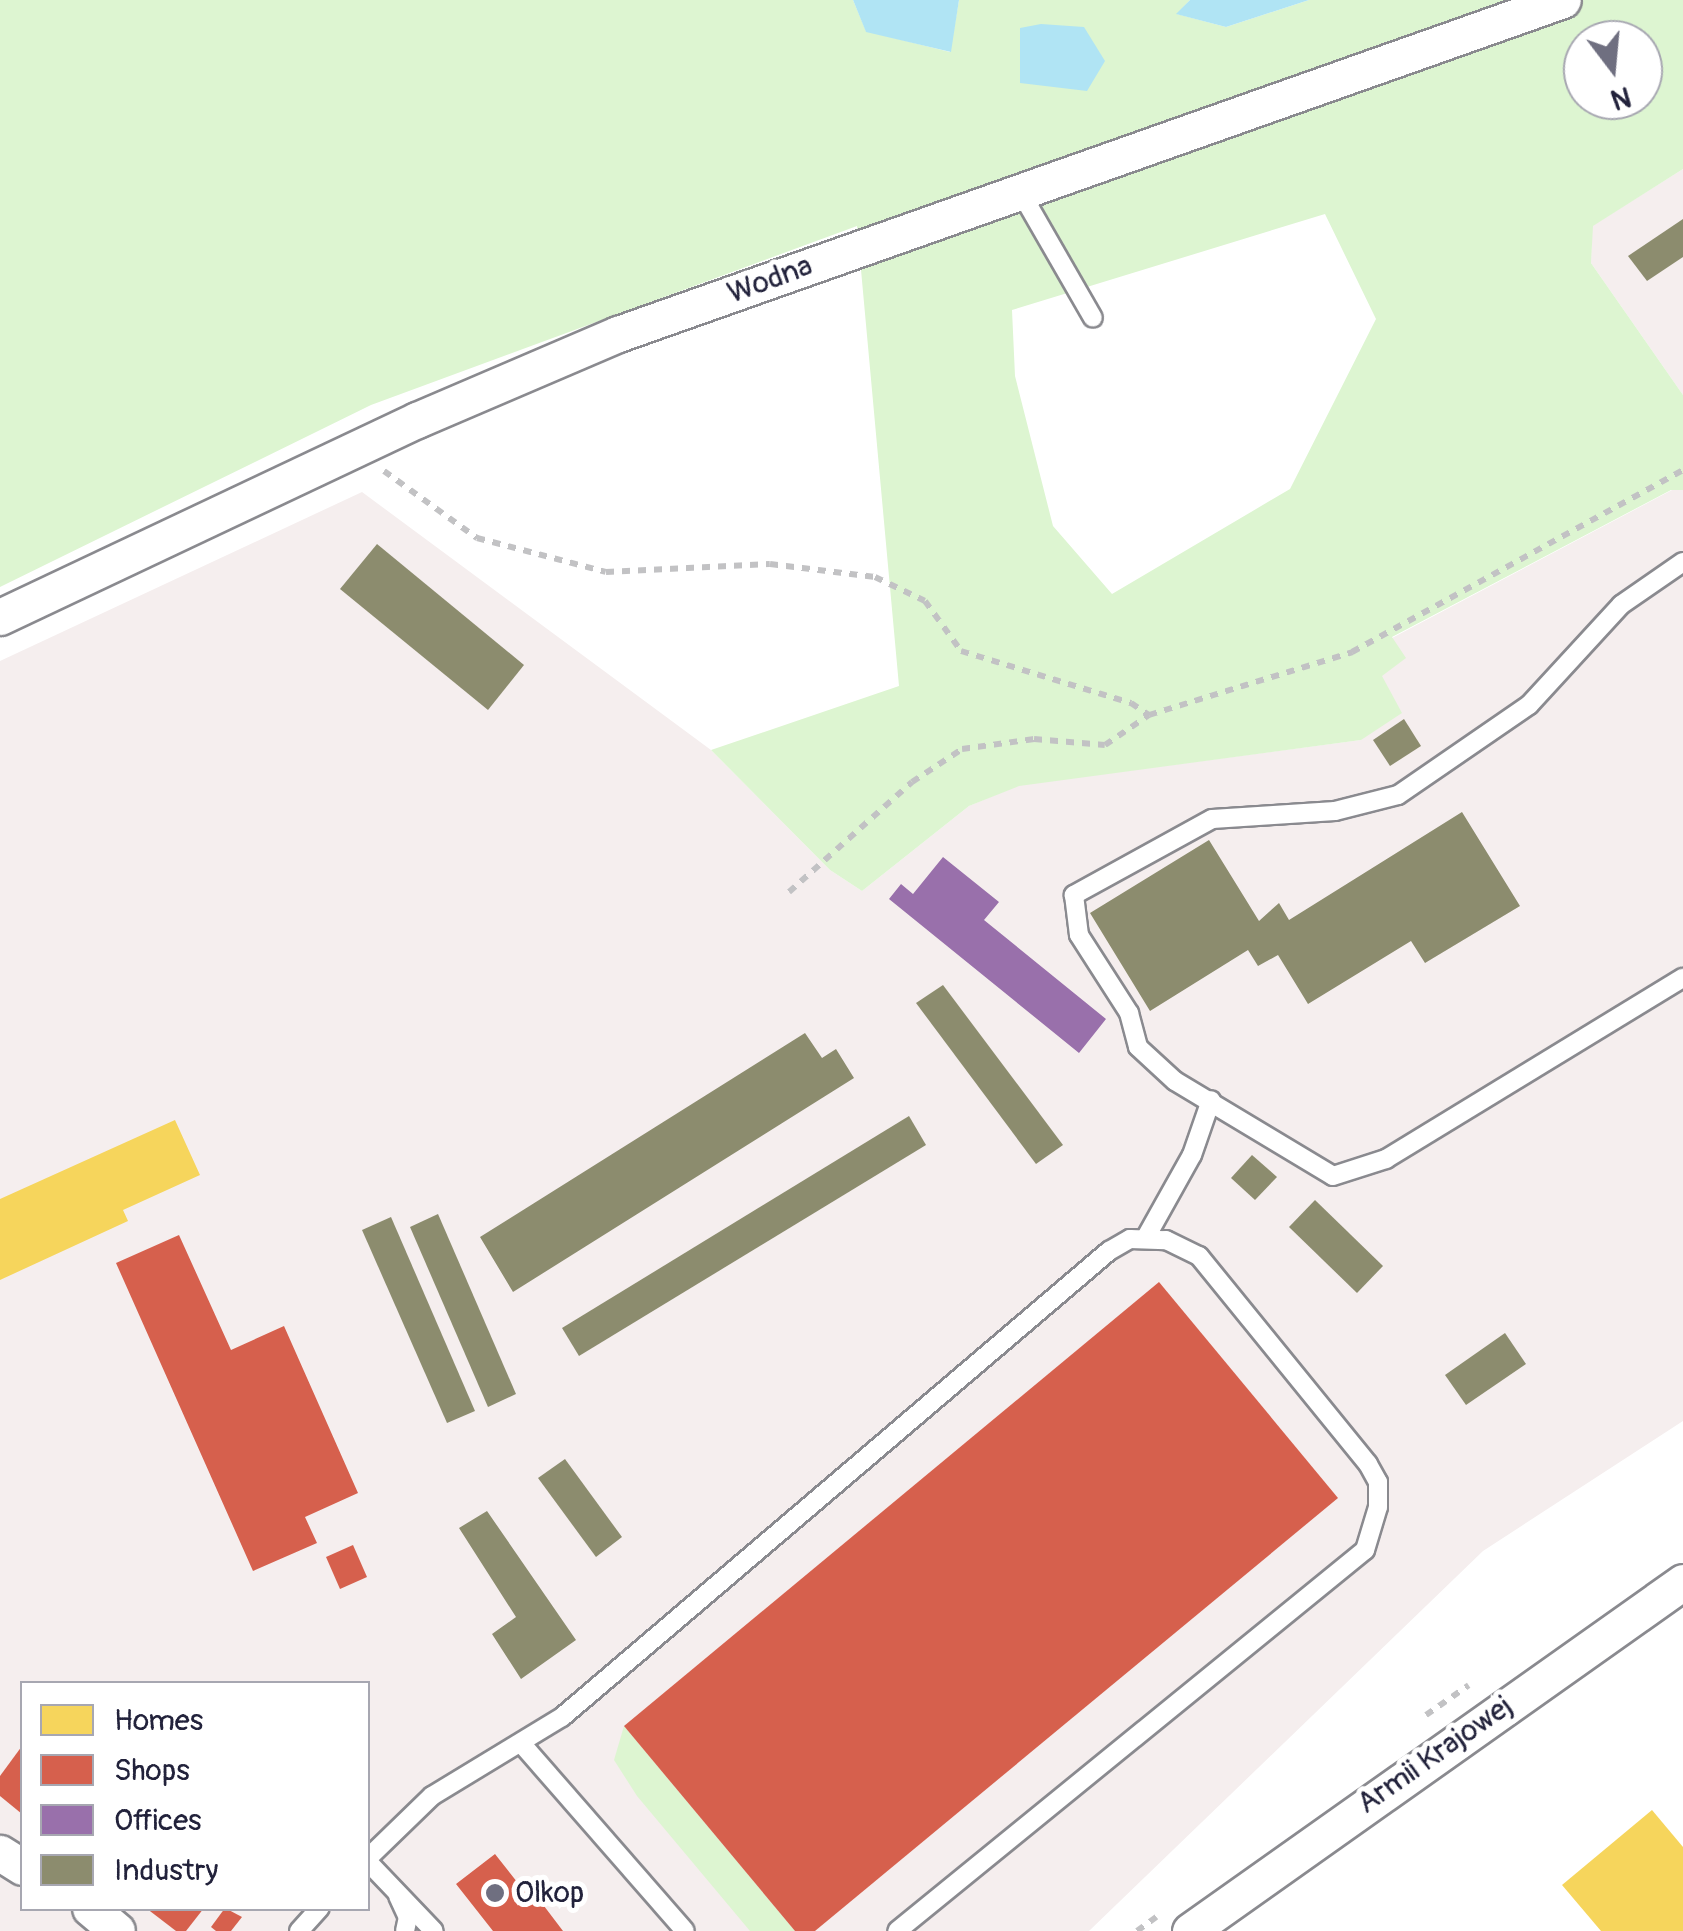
<!DOCTYPE html>
<style>
body{margin:0}
#map{position:relative;width:1683px;height:1931px;overflow:hidden;background:#fff;font-family:Pangolin,sans-serif}
div>[style]{position:absolute}
.built>*{inset:0;background:#f5eeee}
.green>*{inset:0;background:#ddf5d1}
.water>*{inset:0;background:#b0e4f4}
.homes>*{inset:0;background:#f6d55c}
.shops>*{inset:0;background:#d6604d}
.offices>*{inset:0;background:#9970ab}
.industry>*{inset:0;background:#8c8c6e}
.path>*{height:6px;margin-top:-3px;transform-origin:0;background:repeating-linear-gradient(90deg,#c2c2c4 0 8px,transparent 0 16px)}
.roads{filter:drop-shadow(2px 0 #8a8a8f) drop-shadow(-2px 0 #8a8a8f) drop-shadow(0 2px #8a8a8f) drop-shadow(0 -2px #8a8a8f)}
.lane>*{height:18px;margin:-9px;padding:0 9px;transform-origin:9px;border-radius:9px;background:#fff}
.street>*{height:35px;margin:-17.5px;padding:0 17.5px;transform-origin:17.5px;border-radius:17.5px;background:#fff}
.dots>*{width:28px;height:28px;translate:-50% -50%;box-sizing:border-box;border:5px solid #fff;border-radius:50%}
span{translate:-50% -50%;white-space:nowrap;text-align:center;line-height:1.15;-webkit-text-stroke:10px #fff;paint-order:stroke}
.street-label{font-size:30px;color:#22223b}
.poi-label{font-size:30px;color:#22223b}
.left{translate:0 -50%;text-align:left}
.legend{position:absolute;left:20px;top:1681px;width:350px;height:230px;box-sizing:border-box;background:#fff;border:2px solid #a7a7b1;margin:0;padding:12px 18px;list-style:none;font-size:30px;color:#22223b}
.legend li{display:flex;align-items:center;gap:20px;height:50px}
.legend b{width:50px;border:2px solid #a7a7b1}
.north{position:absolute;left:1563px;top:20px;width:100px;height:100px;box-sizing:border-box;background:#fff;border:2px solid #a7a7b1;border-radius:50%;rotate:164deg;font-size:28px;font-weight:700;line-height:40px;text-align:center;color:#22223b}
.north::after{content:'';display:block;margin:auto;width:35px;height:45px;background:#6f6f80;clip-path:polygon(50% 0,100% 100%,50% 72%,0 100%)}
</style>
<div id="map">
<div class="built">
<div style="clip-path:polygon(1683px 169px,1683px 395px,1591px 263px,1592px 226px)"></div>
<div style="clip-path:polygon(evenodd,1672px 490px,1683px 490px,1683px 1421px,1483px 1551px,1089px 1931px,0 1931px,0 661px,362px 492px,711px 750px,830px 870px,862px 891px,969px 806px,1019px 785px,1361px 740px,1392px 638px,1672px 490px,22px 1684px,368px 1684px,368px 1908px,22px 1908px,22px 1684px)"></div>
</div>
<div class="green">
<div style="clip-path:polygon(evenodd,0 0,853px 0,866px 31px,950px 52px,959px 0,1190px 0,1177px 14px,1226px 27px,1309px 0,1683px 0,1683px 169px,1593px 226px,1591px 263px,1683px 395px,1683px 490px,1671px 490px,1392px 637px,1406px 658px,1382px 676px,1402px 713px,1361px 740px,1019px 786px,969px 806px,862px 891px,830px 870px,711px 750px,899px 686px,857px 226px,371px 405px,0 587px,0 0,1583px 40px,1643px 40px,1643px 100px,1583px 100px,1583px 40px,0 0,1325px 214px,1376px 319px,1290px 489px,1112px 594px,1053px 526px,1015px 376px,1012px 310px,1325px 214px)"></div>
<div style="clip-path:polygon(624px 1726px,795px 1931px,750px 1931px,637px 1796px,614px 1760px)"></div>
</div>
<div class="water">
<div style="clip-path:polygon(853px 0,959px 0,951px 52px,866px 32px)"></div>
<div style="clip-path:polygon(1190px 0,1309px 0,1226px 27px,1176px 14px)"></div>
<div style="clip-path:polygon(1041px 24px,1084px 27px,1105px 61px,1087px 91px,1020px 83px,1020px 28px)"></div>
</div>
<div class="homes">
<div style="clip-path:polygon(175px 1120px,200px 1175px,123px 1210px,128px 1221px,0 1280px,0 1199px)"></div>
<div style="clip-path:polygon(1652px 1810px,1683px 1847px,1683px 1931px,1601px 1931px,1562px 1885px)"></div>
</div>
<div class="shops">
<div style="clip-path:polygon(179px 1235px,231px 1350px,284px 1326px,358px 1493px,305px 1517px,317px 1543px,253px 1571px,116px 1263px)"></div>
<div style="clip-path:polygon(1159px 1282px,1338px 1498px,815px 1931px,795px 1931px,624px 1726px)"></div>
<div style="clip-path:polygon(353px 1545px,367px 1577px,340px 1589px,326px 1557px)"></div>
<div style="clip-path:polygon(22px 1746px,22px 1814px,0 1796px,0 1776px)"></div>
<div style="clip-path:polygon(495px 1854px,536px 1906px,541px 1902px,563px 1931px,493px 1931px,456px 1884px)"></div>
<div style="clip-path:polygon(146px 1908px,204px 1908px,186px 1931px,176px 1931px)"></div>
<div style="clip-path:polygon(225px 1908px,242px 1917px,231px 1931px,216px 1931px,211px 1927px)"></div>
</div>
<div class="offices">
<div style="clip-path:polygon(943px 857px,999px 902px,984px 920px,1106px 1019px,1079px 1053px,889px 899px,901px 884px,913px 894px)"></div>
</div>
<div class="industry">
<div style="clip-path:polygon(1683px 219px,1683px 257px,1647px 281px,1628px 256px)"></div>
<div style="clip-path:polygon(377px 544px,524px 665px,488px 710px,340px 589px)"></div>
<div style="clip-path:polygon(1404px 719px,1421px 746px,1390px 766px,1373px 740px)"></div>
<div style="clip-path:polygon(1462px 812px,1520px 906px,1425px 963px,1411px 941px,1308px 1004px,1278px 955px,1258px 966px,1248px 950px,1150px 1011px,1090px 913px,1209px 840px,1259px 921px,1279px 903px,1289px 920px)"></div>
<div style="clip-path:polygon(943px 985px,1063px 1145px,1036px 1164px,916px 1003px)"></div>
<div style="clip-path:polygon(805px 1033px,822px 1058px,836px 1049px,854px 1078px,513px 1292px,480px 1237px)"></div>
<div style="clip-path:polygon(909px 1116px,926px 1145px,579px 1356px,562px 1328px)"></div>
<div style="clip-path:polygon(1252px 1155px,1277px 1177px,1255px 1200px,1231px 1178px)"></div>
<div style="clip-path:polygon(1315px 1200px,1383px 1266px,1357px 1293px,1289px 1227px)"></div>
<div style="clip-path:polygon(438px 1214px,516px 1394px,488px 1407px,410px 1227px)"></div>
<div style="clip-path:polygon(391px 1217px,475px 1411px,447px 1423px,362px 1230px)"></div>
<div style="clip-path:polygon(1505px 1333px,1526px 1364px,1466px 1405px,1445px 1375px)"></div>
<div style="clip-path:polygon(565px 1459px,622px 1537px,596px 1557px,538px 1478px)"></div>
<div style="clip-path:polygon(487px 1511px,576px 1640px,521px 1679px,492px 1634px,516px 1617px,459px 1528px)"></div>
</div>
<div class="path">
<div style="left:384px;top:471px;width:115px;rotate:35.8deg"></div>
<div style="left:477px;top:538px;width:133px;rotate:14.8deg"></div>
<div style="left:606px;top:572px;width:164px;rotate:-2.8deg"></div>
<div style="left:770px;top:564px;width:106px;rotate:7.1deg"></div>
<div style="left:875px;top:577px;width:55px;rotate:25.6deg"></div>
<div style="left:925px;top:601px;width:62px;rotate:54.2deg"></div>
<div style="left:961px;top:651px;width:178px;rotate:17deg"></div>
<div style="left:1131px;top:703px;width:22px;rotate:34deg"></div>
<div style="left:1149px;top:715px;width:213px;rotate:-17.2deg"></div>
<div style="left:1352px;top:652px;width:378px;rotate:-28.8deg"></div>
<div style="left:789px;top:892px;width:165px;rotate:-41.8deg"></div>
<div style="left:912px;top:782px;width:60px;rotate:-33.4deg"></div>
<div style="left:962px;top:749px;width:73px;rotate:-7.9deg"></div>
<div style="left:1034px;top:739px;width:71px;rotate:4.8deg"></div>
<div style="left:1105px;top:745px;width:53px;rotate:-34.3deg"></div>
<div style="left:1426px;top:1715px;width:52px;rotate:-34.9deg"></div>
<div style="left:1137px;top:1931px;width:24px;rotate:-36deg"></div>
</div>
<div class="roads">
<div class="lane">
<div style="left:1020px;top:191px;width:146px;rotate:60.1deg"></div>
<div style="left:1683px;top:562px;width:75px;rotate:145.3deg"></div>
<div style="left:1621px;top:605px;width:136px;rotate:132.6deg"></div>
<div style="left:1529px;top:705px;width:159px;rotate:145.5deg"></div>
<div style="left:1398px;top:795px;width:65px;rotate:165.7deg"></div>
<div style="left:1335px;top:811px;width:123px;rotate:176.3deg"></div>
<div style="left:1212px;top:819px;width:158px;rotate:151.2deg"></div>
<div style="left:1074px;top:895px;width:40px;rotate:82.9deg"></div>
<div style="left:1079px;top:935px;width:93px;rotate:57.3deg"></div>
<div style="left:1129px;top:1013px;width:35px;rotate:75deg"></div>
<div style="left:1138px;top:1047px;width:50px;rotate:42.6deg"></div>
<div style="left:1175px;top:1081px;width:184px;rotate:31deg"></div>
<div style="left:1333px;top:1176px;width:56px;rotate:-17.8deg"></div>
<div style="left:1386px;top:1159px;width:348px;rotate:-31.4deg"></div>
<div style="left:1145px;top:1239px;width:96px;rotate:-60.8deg"></div>
<div style="left:1192px;top:1155px;width:58px;rotate:-70.9deg"></div>
<div style="left:521px;top:1743px;width:249px;rotate:48.9deg"></div>
<div style="left:368px;top:1858px;width:89px;rotate:-44.1deg"></div>
<div style="left:432px;top:1796px;width:152px;rotate:-31.3deg"></div>
<div style="left:562px;top:1717px;width:719px;rotate:-40.43deg"></div>
<div style="left:1109px;top:1251px;width:24px;rotate:-30deg"></div>
<div style="left:1130px;top:1239px;width:36px;rotate:2deg"></div>
<div style="left:1166px;top:1240px;width:37px;rotate:26deg"></div>
<div style="left:1199px;top:1256px;width:268px;rotate:50.9deg"></div>
<div style="left:1368px;top:1464px;width:21px;rotate:61deg"></div>
<div style="left:1378px;top:1482px;width:25px;rotate:90deg"></div>
<div style="left:1378px;top:1507px;width:45px;rotate:106.8deg"></div>
<div style="left:1365px;top:1550px;width:603px;rotate:140.85deg"></div>
<div style="left:368px;top:1862px;width:95px;rotate:46.3deg"></div>
<div style="left:398px;top:1896px;width:23px;rotate:65deg"></div>
<div style="left:408px;top:1917px;width:14px;rotate:102deg"></div>
<div style="left:299px;top:1931px;width:31px;rotate:-48deg"></div>
</div>
<div class="street">
<div style="left:0;top:617px;width:461px;rotate:-25.3deg"></div>
<div style="left:417px;top:420px;width:219px;rotate:-23.2deg"></div>
<div style="left:618px;top:334px;width:1002px;rotate:-19.47deg"></div>
<div style="left:0;top:1853px;width:26px;rotate:32deg"></div>
<div style="left:90px;top:1908px;width:35px;rotate:40deg"></div>
<div style="left:1190px;top:1931px;width:604px;rotate:-35.3deg"></div>
</div>
</div>
<div class="dots">
<div style="left:495px;top:1893px;background:#6f6f80"></div>
</div>
<div class="street-label">
<span style="left:770px;top:280px;rotate:-20deg">Wodna</span>
<span style="left:1435px;top:1755px;rotate:-35deg">Armii Krajowej</span>
</div>
<div class="poi-label">
<span class="left" style="left:515px;top:1893px">Olkop</span>
</div>
<ul class="legend">
<li><b style="height:28px;background:#f6d55c"></b>Homes</li>
<li><b style="height:28px;background:#d6604d"></b>Shops</li>
<li><b style="height:28px;background:#9970ab"></b>Offices</li>
<li><b style="height:28px;background:#8c8c6e"></b>Industry</li>
</ul>
<div class="north">N</div>
</div>
